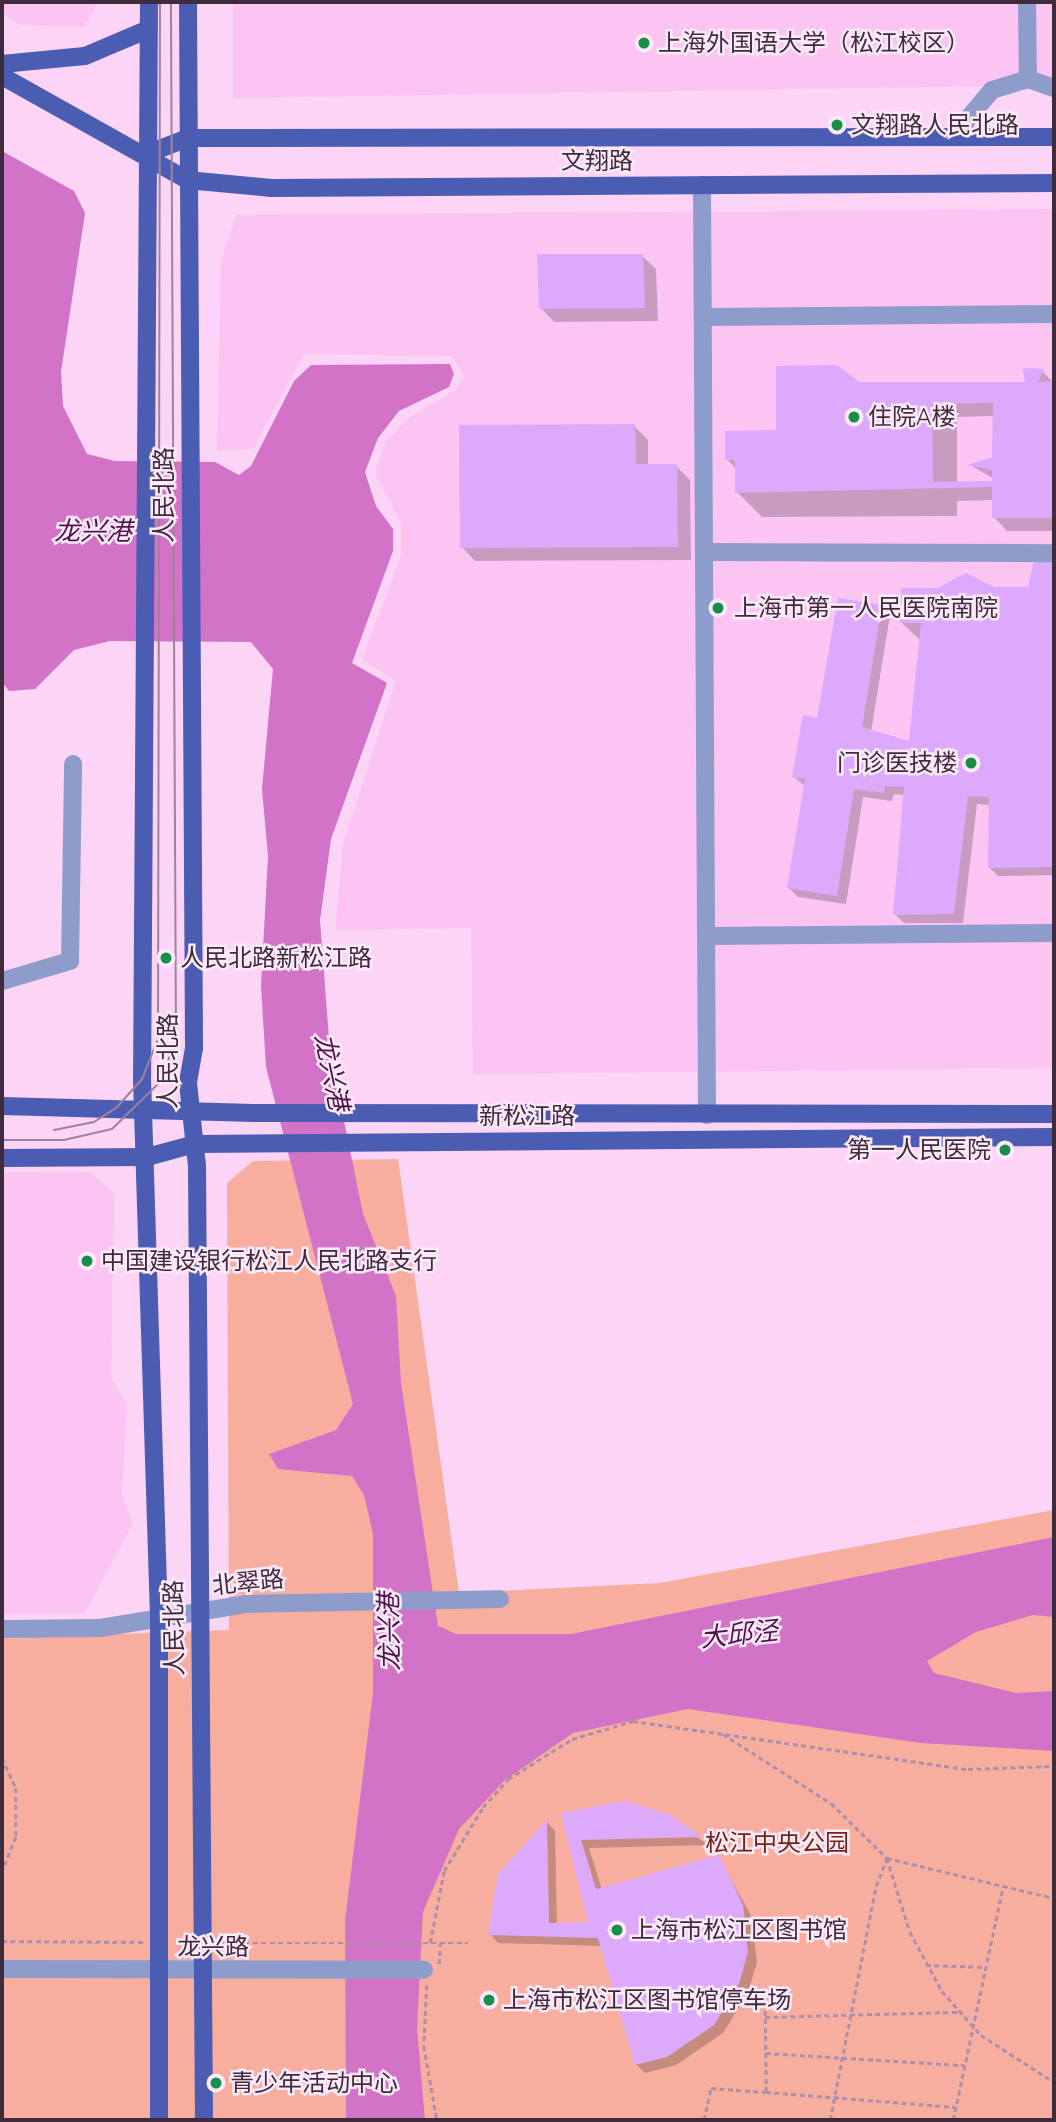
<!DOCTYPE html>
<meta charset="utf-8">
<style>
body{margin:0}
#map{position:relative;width:1056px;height:2122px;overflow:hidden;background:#fcd4f5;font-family:Quicksand,"Noto Sans SC",sans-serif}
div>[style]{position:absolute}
.built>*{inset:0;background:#fbc4f2}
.green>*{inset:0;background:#f8ae9f}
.water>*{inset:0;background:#d373c7}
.shadow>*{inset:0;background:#0003}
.building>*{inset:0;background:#dca9fd}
.path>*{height:2.5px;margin-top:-1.25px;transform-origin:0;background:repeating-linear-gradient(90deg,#ae8fa9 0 5px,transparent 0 8.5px)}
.minor>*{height:18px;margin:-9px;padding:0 9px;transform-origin:9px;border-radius:9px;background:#8e9ccb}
.major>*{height:18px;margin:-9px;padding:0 9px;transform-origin:9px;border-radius:9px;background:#4b5db2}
.tram>*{height:2px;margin:-1px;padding:0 1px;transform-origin:1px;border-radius:1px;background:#a0829b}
.dots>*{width:19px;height:19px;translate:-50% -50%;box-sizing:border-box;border:4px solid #fde9f9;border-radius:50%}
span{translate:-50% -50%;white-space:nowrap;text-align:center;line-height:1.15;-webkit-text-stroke:5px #fde9f9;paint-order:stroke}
.poi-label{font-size:24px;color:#3e2c3c}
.left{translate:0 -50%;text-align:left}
.right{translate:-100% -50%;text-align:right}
.street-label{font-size:24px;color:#3e2c3c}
.park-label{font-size:24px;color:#732518}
.water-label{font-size:26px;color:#50144a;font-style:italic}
.frame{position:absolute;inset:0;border:4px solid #3e2c3c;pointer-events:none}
</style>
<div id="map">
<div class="built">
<div style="clip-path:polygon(2px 2px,98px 2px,85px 26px,20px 25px,2px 13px)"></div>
<div style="clip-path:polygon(233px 2px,1054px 2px,1054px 85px,233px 98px)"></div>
<div style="clip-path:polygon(1054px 209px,1054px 1068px,473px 1074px,471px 928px,335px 930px,343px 844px,396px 681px,362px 659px,401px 556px,401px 523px,375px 473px,386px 441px,407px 419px,456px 390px,464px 375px,451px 356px,304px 354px,253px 449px,217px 450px,221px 263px,236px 215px)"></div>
<div style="clip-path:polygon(91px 1172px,114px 1194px,111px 1379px,127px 1404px,122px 1495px,133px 1523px,85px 1613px,2px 1614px,2px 1173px)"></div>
</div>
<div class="green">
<div style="clip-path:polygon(398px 1159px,459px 1593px,660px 1583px,1054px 1510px,1054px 2120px,2px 2120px,2px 1638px,229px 1630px,227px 1183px,253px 1161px)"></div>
</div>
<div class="water">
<div style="clip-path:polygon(2px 151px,74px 191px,85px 213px,61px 372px,63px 406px,87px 454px,115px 461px,215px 462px,239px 475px,251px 466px,294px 381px,311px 365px,450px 364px,454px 374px,449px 387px,399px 411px,378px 438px,365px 472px,376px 506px,393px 529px,393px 551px,352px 663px,387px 683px,331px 839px,320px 920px,330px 1052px,363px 1214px,396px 1296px,401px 1383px,438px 1626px,456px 1634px,571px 1634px,1054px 1537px,1054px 1617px,1033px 1615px,976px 1632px,927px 1661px,934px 1673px,1016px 1693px,1054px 1691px,1054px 1751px,921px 1743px,688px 1709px,573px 1733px,505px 1780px,459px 1829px,423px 1912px,417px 2028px,425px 2120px,346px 2120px,345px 1921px,373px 1693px,373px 1534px,364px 1495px,352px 1476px,278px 1469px,269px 1454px,336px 1430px,353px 1404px,266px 1067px,261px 986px,268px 856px,262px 789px,273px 669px,251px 642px,110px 641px,74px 650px,35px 689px,9px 691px,2px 682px)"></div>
</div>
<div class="shadow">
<div style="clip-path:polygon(642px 256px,656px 269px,658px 321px,554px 322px,541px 308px)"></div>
<div style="clip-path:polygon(evenodd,1040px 369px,1054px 383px,1054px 531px,1007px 531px,994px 517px,994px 500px,957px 501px,957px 516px,762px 517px,737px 492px,737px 470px,727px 459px,859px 384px,1028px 383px,1023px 371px,1040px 369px,995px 416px,994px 458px,970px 465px,998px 481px,957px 483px,957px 417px,995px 416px)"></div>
<div style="clip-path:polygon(634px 426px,648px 440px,648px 466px,676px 466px,690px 480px,691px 560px,475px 561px,462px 547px)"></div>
<div style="clip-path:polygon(1054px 553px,1054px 875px,998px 876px,989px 867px,990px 805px,977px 804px,963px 923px,904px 923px,895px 914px,905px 795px,894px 794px,892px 801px,863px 797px,846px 904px,798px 897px,789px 888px,805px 786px,793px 776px,881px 606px,890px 615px,871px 732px,910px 744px,921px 641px,902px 623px,993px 589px,1029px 589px)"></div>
<div style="clip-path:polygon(563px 1814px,668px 1816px,708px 1845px,589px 1848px,602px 1890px,718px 1857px,751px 1915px,757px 1962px,748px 1993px,723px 2033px,676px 2065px,645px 2073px,636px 2064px,602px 1946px,498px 1943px,490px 1934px,500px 1875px,547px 1822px,555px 1831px,557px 1925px,590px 1924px)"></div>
</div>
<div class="building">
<div style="clip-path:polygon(537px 254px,643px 254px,645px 308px,539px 309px)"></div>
<div style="clip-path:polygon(evenodd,837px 365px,860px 382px,1025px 382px,1023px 368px,1044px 369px,1038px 382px,1054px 381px,1054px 518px,992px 518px,992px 487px,735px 493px,735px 460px,725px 460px,725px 431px,776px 430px,776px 366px,837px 365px,993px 403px,992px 457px,967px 465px,992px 470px,992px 481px,933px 482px,932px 404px,993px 403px)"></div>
<div style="clip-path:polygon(635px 424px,636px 464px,677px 464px,678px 547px,460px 548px,459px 425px)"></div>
<div style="clip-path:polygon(1054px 550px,1054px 867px,988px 868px,989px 797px,968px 796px,954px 914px,893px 915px,904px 787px,885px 786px,884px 793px,854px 789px,837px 896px,787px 888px,805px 779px,792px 777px,803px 715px,817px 718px,838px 598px,882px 605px,862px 727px,909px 741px,921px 623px,900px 623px,901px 588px,937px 588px,966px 573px,994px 587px,1028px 587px,1034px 560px)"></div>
<div style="clip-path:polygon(625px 1801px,669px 1814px,702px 1837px,581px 1840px,596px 1889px,719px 1855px,743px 1905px,748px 1952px,739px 1984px,714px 2025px,667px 2057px,635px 2065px,598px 1938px,488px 1935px,498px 1874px,547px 1820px,549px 1923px,588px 1922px,561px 1813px)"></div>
</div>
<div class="path">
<div style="left:723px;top:1734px;width:128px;rotate:32.6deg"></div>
<div style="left:831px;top:1803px;width:78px;rotate:44.5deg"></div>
<div style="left:887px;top:1858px;width:77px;rotate:72.7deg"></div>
<div style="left:910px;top:1932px;width:67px;rotate:61.5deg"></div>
<div style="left:942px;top:1991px;width:59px;rotate:48.4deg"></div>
<div style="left:981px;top:2035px;width:87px;rotate:32.8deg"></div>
<div style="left:2px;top:1758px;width:33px;rotate:65deg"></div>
<div style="left:16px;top:1788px;width:49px;rotate:90deg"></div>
<div style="left:16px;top:1837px;width:38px;rotate:112deg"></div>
<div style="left:2px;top:1941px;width:141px;rotate:0.4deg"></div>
<div style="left:219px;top:1943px;width:249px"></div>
<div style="left:430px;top:1943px;width:73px;rotate:-79deg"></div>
<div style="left:444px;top:1871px;width:75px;rotate:-58.6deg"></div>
<div style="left:483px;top:1807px;width:38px;rotate:-48deg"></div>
<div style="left:508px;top:1779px;width:75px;rotate:-32deg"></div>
<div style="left:572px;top:1739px;width:64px;rotate:-16.4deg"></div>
<div style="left:633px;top:1721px;width:338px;rotate:8.2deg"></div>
<div style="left:968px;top:1769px;width:86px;rotate:-2deg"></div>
<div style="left:439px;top:1964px;width:21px;rotate:-87deg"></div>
<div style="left:926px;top:1965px;width:59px;rotate:1.9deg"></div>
<div style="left:427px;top:1985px;width:61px;rotate:92.8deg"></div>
<div style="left:424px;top:2046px;width:75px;rotate:80deg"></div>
<div style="left:765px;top:2017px;width:196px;rotate:-1.5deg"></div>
<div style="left:766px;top:2053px;width:199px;rotate:3.5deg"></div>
<div style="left:766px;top:2092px;width:190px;rotate:4.5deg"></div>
<div style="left:704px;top:2120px;width:33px;rotate:-78deg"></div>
<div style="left:711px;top:2088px;width:55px;rotate:4.2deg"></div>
<div style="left:766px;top:2092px;width:83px;rotate:-90.7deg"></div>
<div style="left:830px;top:2120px;width:238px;rotate:-78.9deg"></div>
<div style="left:876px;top:1886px;width:30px;rotate:-69deg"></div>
<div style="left:887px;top:1858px;width:172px;rotate:13.5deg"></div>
<div style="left:953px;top:2120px;width:239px;rotate:-77.9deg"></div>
</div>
<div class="minor">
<div style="left:1027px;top:2px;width:77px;rotate:89.3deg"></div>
<div style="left:964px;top:137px;width:15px;rotate:-86deg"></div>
<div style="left:965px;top:122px;width:42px;rotate:-49.8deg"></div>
<div style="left:992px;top:90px;width:38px;rotate:-17deg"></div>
<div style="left:1028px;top:79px;width:28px;rotate:19deg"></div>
<div style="left:702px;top:185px;width:930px;rotate:89.69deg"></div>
<div style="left:705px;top:317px;width:349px;rotate:-0.5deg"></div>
<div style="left:706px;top:552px;width:348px;rotate:0.2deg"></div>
<div style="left:707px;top:936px;width:347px;rotate:-0.5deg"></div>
<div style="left:2px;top:981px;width:71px;rotate:-16.4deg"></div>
<div style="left:70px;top:961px;width:197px;rotate:-89.1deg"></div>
<div style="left:2px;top:1629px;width:98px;rotate:-0.6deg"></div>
<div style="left:100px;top:1628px;width:148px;rotate:-9.3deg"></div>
<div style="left:246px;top:1604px;width:254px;rotate:-1.1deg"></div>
<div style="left:2px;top:1969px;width:422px;rotate:0.1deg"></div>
</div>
<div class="major">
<div style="left:149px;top:2px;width:1077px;rotate:90.37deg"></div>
<div style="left:142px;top:1079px;width:537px;rotate:88.19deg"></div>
<div style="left:159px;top:1616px;width:504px;rotate:90deg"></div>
<div style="left:188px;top:2px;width:1046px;rotate:89.67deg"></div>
<div style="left:194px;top:1048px;width:36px;rotate:100deg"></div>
<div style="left:188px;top:1083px;width:83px;rotate:83.8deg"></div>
<div style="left:197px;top:1166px;width:954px;rotate:89.58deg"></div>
<div style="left:2px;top:64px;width:83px;rotate:-5.5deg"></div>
<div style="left:85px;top:56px;width:69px;rotate:-22.9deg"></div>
<div style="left:2px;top:76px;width:212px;rotate:29.3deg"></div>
<div style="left:187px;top:180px;width:85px;rotate:5.4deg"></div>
<div style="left:272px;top:188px;width:782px;rotate:-0.37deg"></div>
<div style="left:149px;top:153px;width:42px;rotate:-21deg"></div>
<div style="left:188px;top:138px;width:866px;rotate:-0.07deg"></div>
<div style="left:2px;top:1106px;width:252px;rotate:1.6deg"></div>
<div style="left:254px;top:1113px;width:800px;rotate:0.07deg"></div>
<div style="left:2px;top:1158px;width:145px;rotate:-0.4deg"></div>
<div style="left:147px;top:1157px;width:50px;rotate:-15.2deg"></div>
<div style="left:195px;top:1144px;width:859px;rotate:-0.47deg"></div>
</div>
<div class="tram">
<div style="left:54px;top:1130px;width:41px;rotate:-11.3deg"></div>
<div style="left:94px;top:1122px;width:27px;rotate:-33deg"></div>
<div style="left:117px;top:1107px;width:38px;rotate:-48deg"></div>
<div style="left:142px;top:1079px;width:43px;rotate:-68.2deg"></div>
<div style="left:158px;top:1039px;width:1037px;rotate:-89.89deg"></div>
<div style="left:2px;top:1140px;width:62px"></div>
<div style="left:64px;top:1140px;width:49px;rotate:-12.9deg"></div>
<div style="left:112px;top:1129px;width:67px;rotate:-44.4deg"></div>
<div style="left:160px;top:1082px;width:45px;rotate:-69.1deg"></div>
<div style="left:176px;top:1040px;width:1038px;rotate:-90.28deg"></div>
</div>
<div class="dots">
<div style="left:644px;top:43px;background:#168f4a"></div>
<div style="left:837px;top:125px;background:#168f4a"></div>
<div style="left:854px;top:417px;background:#168f4a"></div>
<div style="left:718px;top:608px;background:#168f4a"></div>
<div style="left:971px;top:763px;background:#168f4a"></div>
<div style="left:166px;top:958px;background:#168f4a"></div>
<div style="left:1005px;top:1150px;background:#168f4a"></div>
<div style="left:87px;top:1261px;background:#168f4a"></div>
<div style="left:617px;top:1930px;background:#168f4a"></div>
<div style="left:489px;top:2000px;background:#168f4a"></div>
<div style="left:216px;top:2083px;background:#168f4a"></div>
</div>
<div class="poi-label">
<span class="left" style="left:658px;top:43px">上海外国语大学（松江校区）</span>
<span class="left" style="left:851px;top:125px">文翔路人民北路</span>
<span class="left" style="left:868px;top:417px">住院A楼</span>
<span class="left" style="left:734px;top:608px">上海市第一人民医院南院</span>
<span class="right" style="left:957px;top:763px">门诊医技楼</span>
<span class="left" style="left:180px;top:958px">人民北路新松江路</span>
<span class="right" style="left:991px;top:1150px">第一人民医院</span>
<span class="left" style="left:101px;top:1261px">中国建设银行松江人民北路支行</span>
<span class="left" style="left:631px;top:1930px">上海市松江区图书馆</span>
<span class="left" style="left:503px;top:2000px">上海市松江区图书馆停车场</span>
<span class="left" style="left:230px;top:2083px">青少年活动中心</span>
</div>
<div class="street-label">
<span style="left:597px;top:161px">文翔路</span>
<span style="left:164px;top:495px;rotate:-90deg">人民北路</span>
<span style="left:168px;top:1061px;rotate:-90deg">人民北路</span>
<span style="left:527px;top:1116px">新松江路</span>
<span style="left:248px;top:1582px;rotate:-6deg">北翠路</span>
<span style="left:174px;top:1628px;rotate:-91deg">人民北路</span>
<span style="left:213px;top:1947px">龙兴路</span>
</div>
<div class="park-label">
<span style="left:777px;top:1843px">松江中央公园</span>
</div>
<div class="water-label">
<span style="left:93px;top:531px">龙兴港</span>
<span style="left:332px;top:1072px;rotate:78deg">龙兴港</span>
<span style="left:389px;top:1632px;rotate:-91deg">龙兴港</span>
<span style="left:739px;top:1634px;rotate:-6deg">大邱泾</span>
</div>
<div class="frame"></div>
</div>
